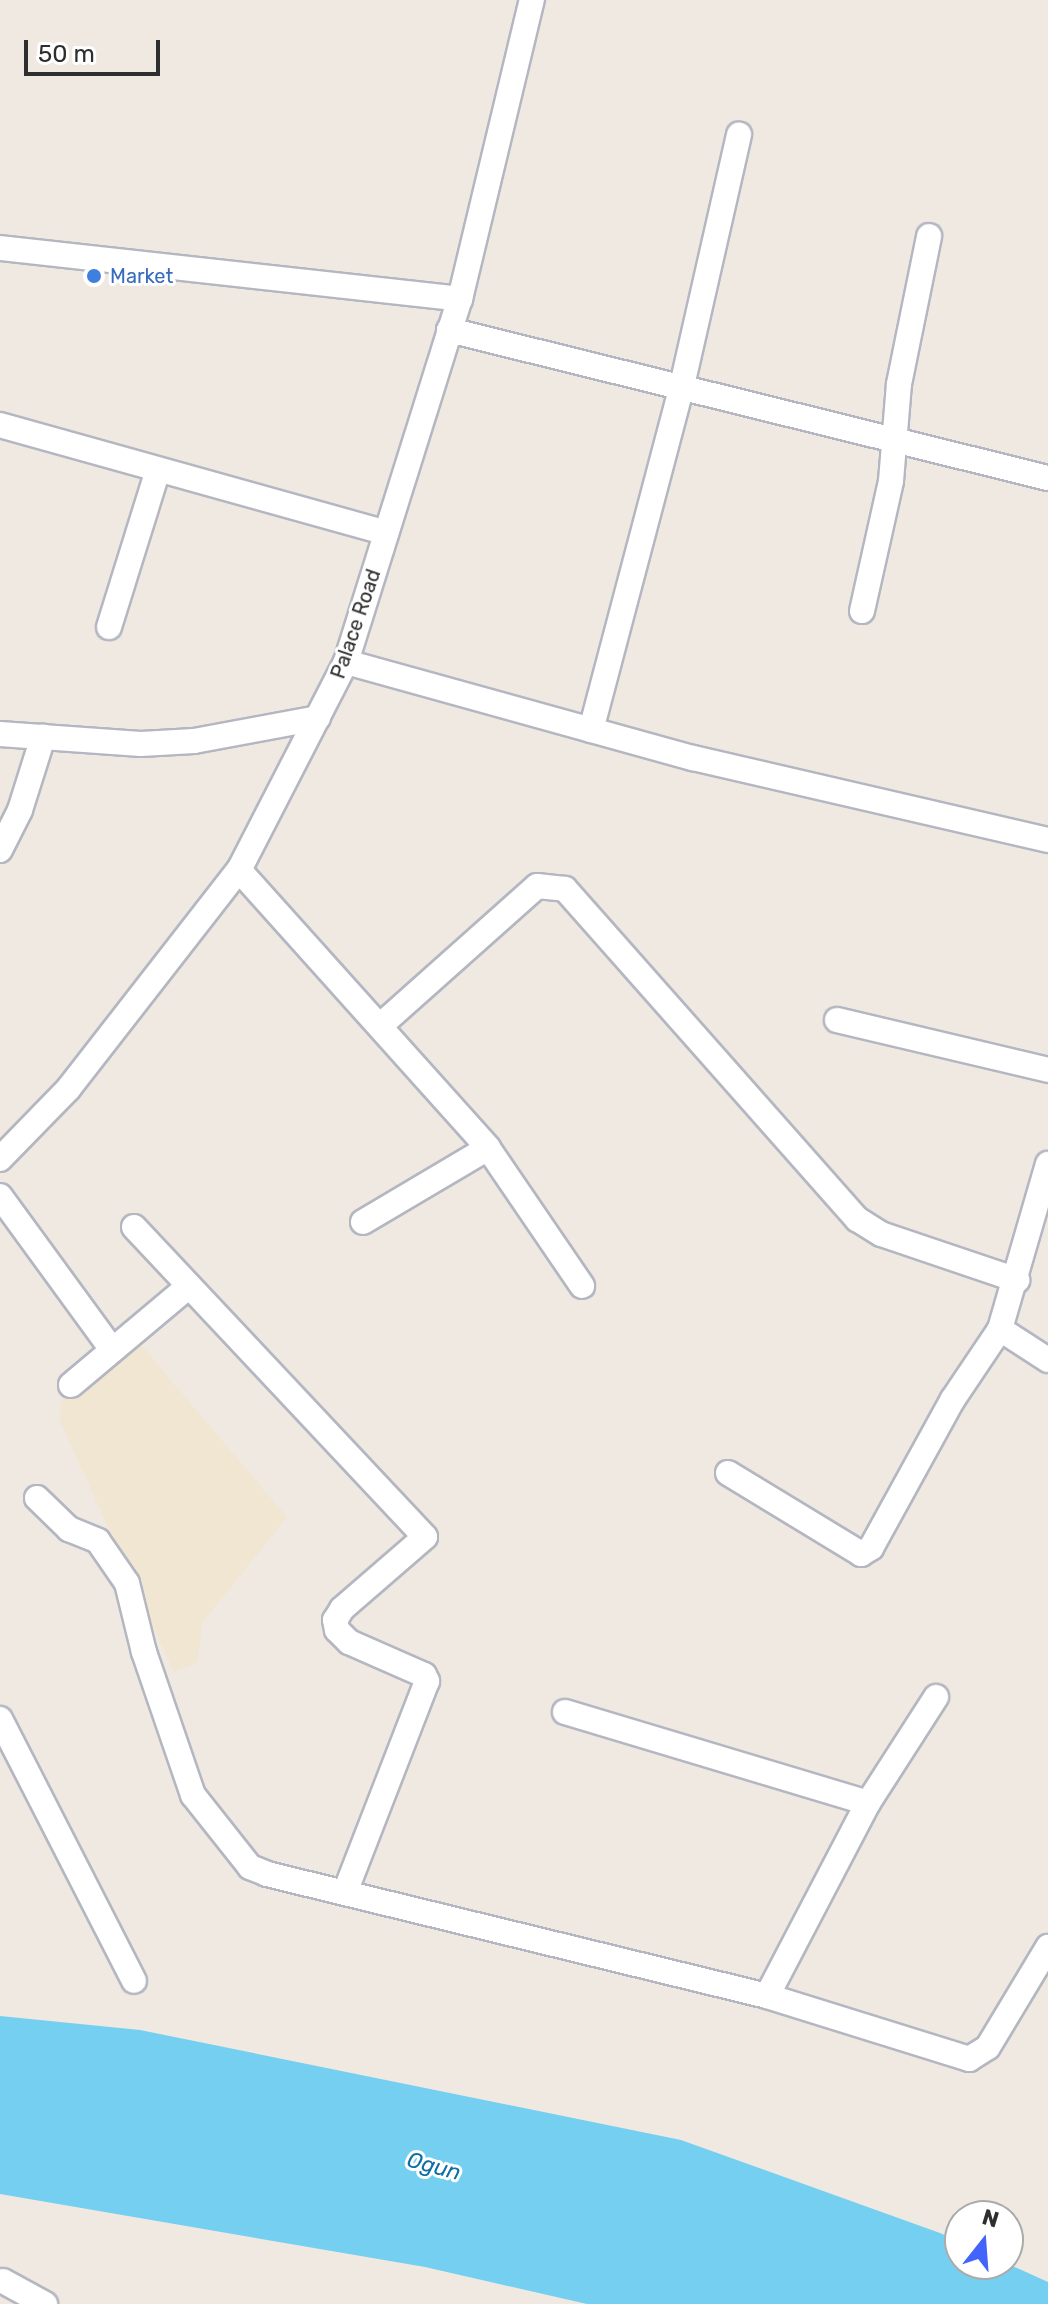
<!DOCTYPE html>
<style>
body{margin:0}
#map{position:relative;width:1048px;height:2304px;overflow:hidden;background:#efe9e1;font-family:Rubik,sans-serif}
div>[style]{position:absolute}
.education>*{inset:0;background:#f0e6d1}
.water>*{inset:0;background:#75cff0}
.roads{filter:drop-shadow(2px 0 #b4b7c1) drop-shadow(-2px 0 #b4b7c1) drop-shadow(0 2px #b4b7c1) drop-shadow(0 -2px #b4b7c1)}
.minor>*{height:24px;margin:-12px;padding:0 12px;transform-origin:12px;border-radius:12px;background:#fff}
.dots>*{width:22px;height:22px;translate:-50% -50%;box-sizing:border-box;border:4px solid #fff;border-radius:50%}
span{translate:-50% -50%;white-space:nowrap;text-align:center;line-height:1.15;-webkit-text-stroke:6px #fff;paint-order:stroke}
.shop-label{font-size:20px;color:#366cbe}
.left{translate:0 -50%;text-align:left}
.street-label{font-size:20px;color:#2e2e2e}
.water-label{font-size:22px;color:#0d6fa3;font-style:italic}
.north{position:absolute;left:944px;top:2200px;width:80px;height:80px;box-sizing:border-box;background:#fff;border:2px solid #ababab;border-radius:50%;rotate:17deg;font-size:22px;font-weight:700;line-height:32px;text-align:center;color:#2e2e2e}
.north::after{content:'';display:block;margin:auto;width:28px;height:36px;background:#4264fb;clip-path:polygon(50% 0,100% 100%,50% 72%,0 100%)}
.scale{position:absolute;left:24px;top:40px;width:136px;height:36px;box-sizing:border-box;border:4px solid #2e2e2e;border-top:0;padding-left:10px;font-size:24px;line-height:28px;white-space:nowrap;color:#2e2e2e;-webkit-text-stroke:6px #fff;paint-order:stroke}
</style>
<div id="map">
<div class="education">
<div style="clip-path:polygon(135px 1338px,287px 1517px,202px 1623px,198px 1662px,174px 1672px,59px 1419px,63px 1398px)"></div>
</div>
<div class="water">
<div style="clip-path:polygon(0 2016px,140px 2030px,681px 2140px,940px 2233px,960px 2242px,960px 2264px,1008px 2264px,1048px 2282px,1048px 2304px,587px 2304px,425px 2267px,0 2194px)"></div>
</div>
<div class="roads">
<div class="minor">
<div style="left:0;top:248px;width:463px;rotate:6.3deg"></div>
<div style="left:449px;top:330px;width:617px;rotate:13.88deg"></div>
<div style="left:0;top:425px;width:401px;rotate:15.6deg"></div>
<div style="left:862px;top:611px;width:133px;rotate:-77.4deg"></div>
<div style="left:891px;top:481px;width:97px;rotate:-85.3deg"></div>
<div style="left:899px;top:384px;width:151px;rotate:-78.5deg"></div>
<div style="left:109px;top:627px;width:161px;rotate:-72.7deg"></div>
<div style="left:346px;top:662px;width:360px;rotate:15.5deg"></div>
<div style="left:693px;top:758px;width:364px;rotate:13deg"></div>
<div style="left:591px;top:730px;width:352px;rotate:-75.2deg"></div>
<div style="left:681px;top:390px;width:262px;rotate:-77.2deg"></div>
<div style="left:0;top:734px;width:141px;rotate:4.1deg"></div>
<div style="left:141px;top:744px;width:53px;rotate:-3.2deg"></div>
<div style="left:194px;top:741px;width:126px;rotate:-10.5deg"></div>
<div style="left:0;top:850px;width:45px;rotate:-63.4deg"></div>
<div style="left:20px;top:810px;width:77px;rotate:-72.5deg"></div>
<div style="left:239px;top:870px;width:373px;rotate:48.1deg"></div>
<div style="left:488px;top:1148px;width:167px;rotate:55.7deg"></div>
<div style="left:837px;top:1020px;width:217px;rotate:13.3deg"></div>
<div style="left:381px;top:1025px;width:209px;rotate:-41.7deg"></div>
<div style="left:537px;top:886px;width:28px;rotate:6deg"></div>
<div style="left:565px;top:889px;width:441px;rotate:48.5deg"></div>
<div style="left:857px;top:1219px;width:28px;rotate:32deg"></div>
<div style="left:881px;top:1234px;width:144px;rotate:18.7deg"></div>
<div style="left:0;top:1159px;width:99px;rotate:-45.8deg"></div>
<div style="left:69px;top:1088px;width:276px;rotate:-52.1deg"></div>
<div style="left:239px;top:870px;width:234px;rotate:-62.8deg"></div>
<div style="left:346px;top:662px;width:380px;rotate:-72.6deg"></div>
<div style="left:460px;top:299px;width:308px;rotate:-76.5deg"></div>
<div style="left:0;top:1196px;width:188px;rotate:53.9deg"></div>
<div style="left:363px;top:1222px;width:145px;rotate:-30.6deg"></div>
<div style="left:134px;top:1227px;width:425px;rotate:46.8deg"></div>
<div style="left:425px;top:1537px;width:110px;rotate:139.1deg"></div>
<div style="left:342px;top:1609px;width:13px;rotate:122deg"></div>
<div style="left:335px;top:1620px;width:10px;rotate:79deg"></div>
<div style="left:337px;top:1630px;width:17px;rotate:45deg"></div>
<div style="left:349px;top:1642px;width:82px;rotate:23.7deg"></div>
<div style="left:424px;top:1675px;width:7px;rotate:63deg"></div>
<div style="left:427px;top:1681px;width:226px;rotate:111.2deg"></div>
<div style="left:1000px;top:1329px;width:57px;rotate:32.9deg"></div>
<div style="left:71px;top:1385px;width:154px;rotate:-40deg"></div>
<div style="left:728px;top:1473px;width:156px;rotate:31.3deg"></div>
<div style="left:861px;top:1554px;width:12px;rotate:-31deg"></div>
<div style="left:871px;top:1548px;width:170px;rotate:-61.2deg"></div>
<div style="left:953px;top:1399px;width:84px;rotate:-56.1deg"></div>
<div style="left:1000px;top:1329px;width:172px;rotate:-73.8deg"></div>
<div style="left:37px;top:1498px;width:45px;rotate:44.1deg"></div>
<div style="left:69px;top:1529px;width:31px;rotate:22deg"></div>
<div style="left:98px;top:1541px;width:51px;rotate:55.4deg"></div>
<div style="left:127px;top:1583px;width:71px;rotate:76.2deg"></div>
<div style="left:144px;top:1652px;width:151px;rotate:71.1deg"></div>
<div style="left:193px;top:1795px;width:92px;rotate:51.6deg"></div>
<div style="left:250px;top:1867px;width:18px;rotate:22deg"></div>
<div style="left:267px;top:1874px;width:515px;rotate:13.71deg"></div>
<div style="left:767px;top:1996px;width:212px;rotate:17.3deg"></div>
<div style="left:969px;top:2059px;width:22px;rotate:-32deg"></div>
<div style="left:988px;top:2047px;width:117px;rotate:-59deg"></div>
<div style="left:565px;top:1712px;width:316px;rotate:16.7deg"></div>
<div style="left:0;top:1719px;width:294px;rotate:62.9deg"></div>
<div style="left:767px;top:1996px;width:218px;rotate:-62.4deg"></div>
<div style="left:868px;top:1803px;width:126px;rotate:-57.3deg"></div>
<div style="left:3px;top:2281px;width:48px;rotate:28.7deg"></div>
</div>
</div>
<div class="dots">
<div style="left:94px;top:276px;background:#3f7fe0"></div>
</div>
<div class="shop-label">
<span class="left" style="left:110px;top:276px">Market</span>
</div>
<div class="street-label">
<span style="left:356px;top:624px;rotate:-71deg">Palace Road</span>
</div>
<div class="water-label">
<span style="left:434px;top:2166px;rotate:15deg">Ogun</span>
</div>
<div class="north">N</div>
<div class="scale">50 m</div>
</div>
